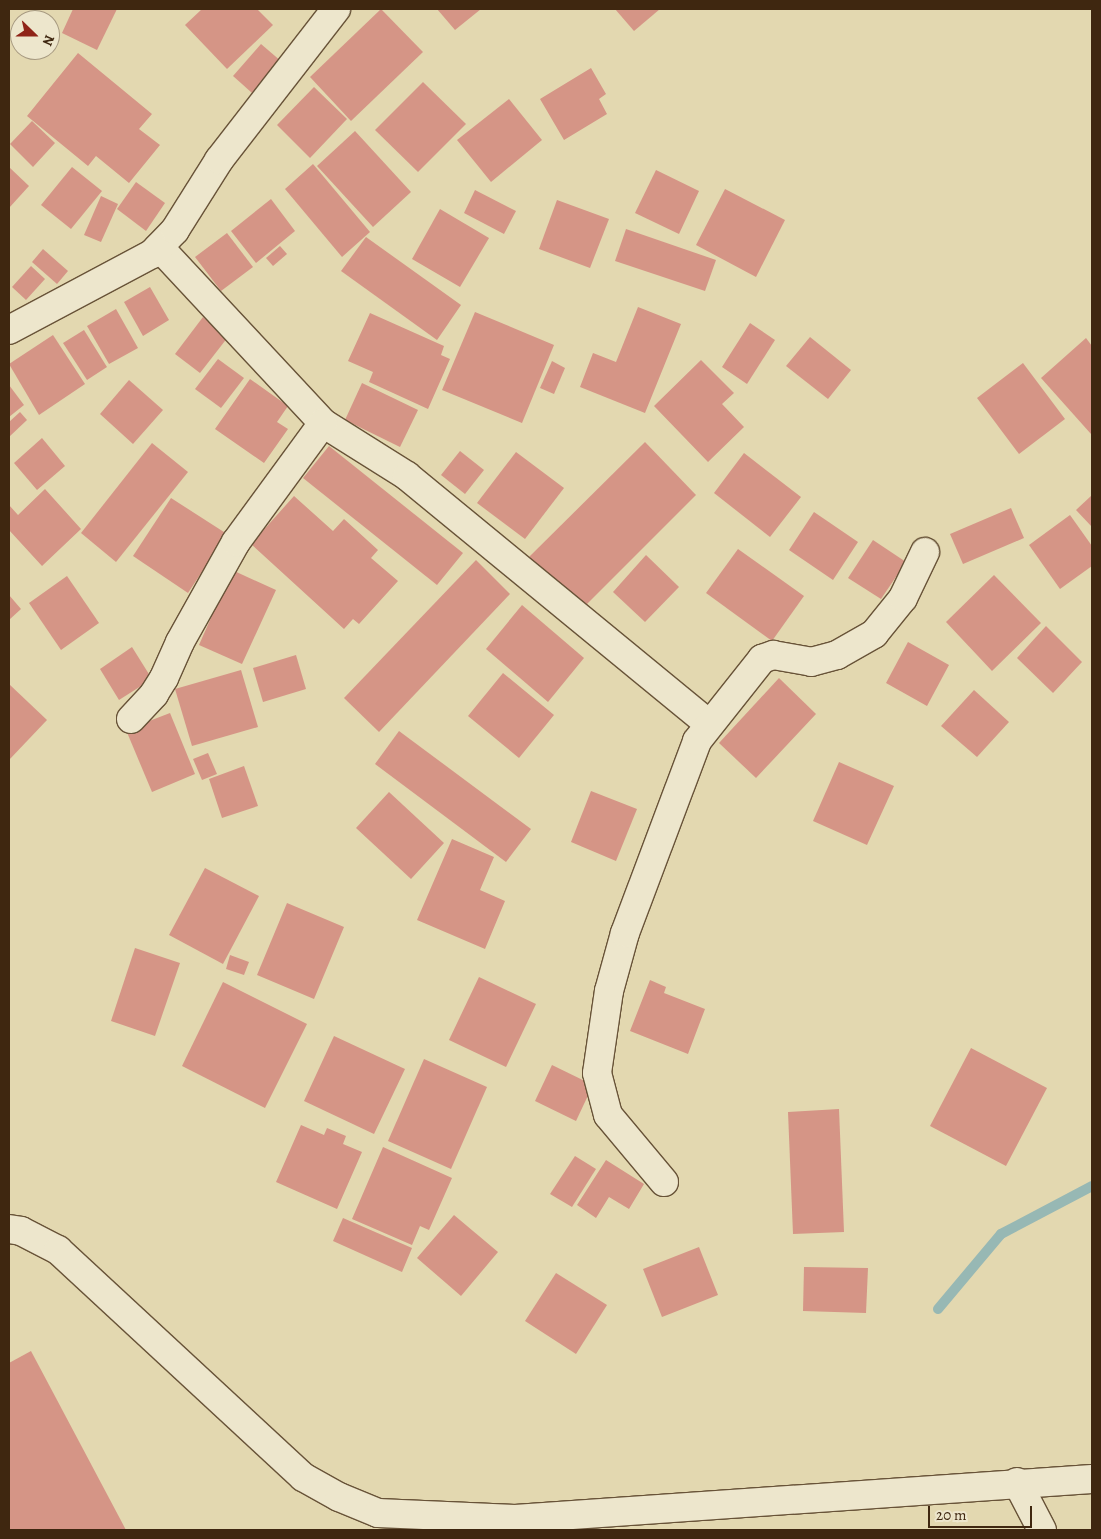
<!DOCTYPE html>
<style>
body{margin:0}
#map{position:relative;width:1101px;height:1539px;overflow:hidden;background:#e3d8b0;font-family:Alegreya,serif}
div>[style]{position:absolute}
.stream>*{height:10px;margin:-5px;padding:0 5px;transform-origin:5px;border-radius:5px;background:#97b8b4}
.building>*{inset:0;background:#d59586}
.roads{filter:drop-shadow(1px 0 #685338) drop-shadow(-1px 0 #685338) drop-shadow(0 1px #685338) drop-shadow(0 -1px #685338)}
.minor>*{height:28px;margin:-14px;padding:0 14px;transform-origin:14px;border-radius:14px;background:#ede6cc}
span{translate:-50% -50%;white-space:nowrap;text-align:center;line-height:1.15;-webkit-text-stroke:4px #ede6cc;paint-order:stroke}
.frame{position:absolute;inset:0;border:10px solid #3f2710;pointer-events:none}
.north{position:absolute;left:10px;top:10px;width:50px;height:50px;box-sizing:border-box;background:#ede6cc;border:1px solid #a79a81;border-radius:50%;rotate:112deg;font-size:14px;font-weight:700;line-height:20px;text-align:center;color:#3f2710}
.north::after{content:'';display:block;margin:auto;width:18px;height:22px;background:#8f2418;clip-path:polygon(50% 0,100% 100%,50% 72%,0 100%)}
.scale{position:absolute;left:928px;top:1506px;width:104px;height:22px;box-sizing:border-box;border:2px solid #3f2710;border-top:0;padding-left:6px;font-size:15px;line-height:18px;white-space:nowrap;color:#3f2710;-webkit-text-stroke:4px #ede6cc;paint-order:stroke}
</style>
<div id="map">
<div class="stream">
<div style="left:938px;top:1309px;width:98px;rotate:-50deg"></div>
<div style="left:1001px;top:1234px;width:103px;rotate:-27.8deg"></div>
</div>
<div class="building">
<div style="clip-path:polygon(73px 9px,117px 9px,97px 50px,62px 33px)"></div>
<div style="clip-path:polygon(202px 9px,257px 9px,273px 25px,227px 69px,185px 25px)"></div>
<div style="clip-path:polygon(381px 9px,423px 52px,351px 121px,310px 77px)"></div>
<div style="clip-path:polygon(437px 9px,481px 9px,455px 30px)"></div>
<div style="clip-path:polygon(615px 9px,660px 9px,634px 31px)"></div>
<div style="clip-path:polygon(261px 44px,289px 68px,260px 100px,233px 76px)"></div>
<div style="clip-path:polygon(78px 53px,152px 114px,139px 129px,160px 145px,129px 183px,96px 156px,88px 166px,27px 116px)"></div>
<div style="clip-path:polygon(591px 68px,606px 94px,599px 99px,607px 114px,564px 140px,540px 99px)"></div>
<div style="clip-path:polygon(423px 82px,466px 124px,418px 172px,375px 130px)"></div>
<div style="clip-path:polygon(314px 87px,347px 119px,310px 158px,277px 125px)"></div>
<div style="clip-path:polygon(509px 99px,542px 140px,491px 182px,457px 140px)"></div>
<div style="clip-path:polygon(32px 121px,55px 143px,33px 167px,10px 144px)"></div>
<div style="clip-path:polygon(355px 131px,411px 192px,373px 227px,317px 166px)"></div>
<div style="clip-path:polygon(313px 164px,370px 232px,342px 257px,285px 189px)"></div>
<div style="clip-path:polygon(9px 167px,29px 186px,9px 208px)"></div>
<div style="clip-path:polygon(72px 167px,102px 191px,71px 229px,41px 205px)"></div>
<div style="clip-path:polygon(656px 170px,699px 191px,679px 234px,635px 213px)"></div>
<div style="clip-path:polygon(136px 182px,165px 203px,146px 231px,117px 209px)"></div>
<div style="clip-path:polygon(725px 189px,785px 220px,756px 277px,696px 245px)"></div>
<div style="clip-path:polygon(475px 190px,516px 211px,504px 234px,464px 213px)"></div>
<div style="clip-path:polygon(101px 196px,118px 204px,101px 242px,84px 235px)"></div>
<div style="clip-path:polygon(271px 199px,295px 231px,256px 263px,231px 231px)"></div>
<div style="clip-path:polygon(557px 200px,609px 219px,590px 268px,539px 249px)"></div>
<div style="clip-path:polygon(440px 209px,489px 238px,460px 287px,412px 259px)"></div>
<div style="clip-path:polygon(626px 229px,716px 260px,705px 291px,615px 261px)"></div>
<div style="clip-path:polygon(227px 233px,253px 267px,221px 291px,195px 257px)"></div>
<div style="clip-path:polygon(366px 237px,461px 305px,437px 340px,341px 271px)"></div>
<div style="clip-path:polygon(280px 246px,287px 254px,273px 266px,266px 258px)"></div>
<div style="clip-path:polygon(43px 249px,68px 271px,57px 284px,32px 262px)"></div>
<div style="clip-path:polygon(31px 266px,45px 279px,26px 300px,12px 287px)"></div>
<div style="clip-path:polygon(150px 287px,169px 320px,143px 336px,124px 302px)"></div>
<div style="clip-path:polygon(638px 307px,681px 324px,645px 413px,580px 387px,593px 353px,616px 362px)"></div>
<div style="clip-path:polygon(116px 309px,138px 348px,109px 364px,87px 326px)"></div>
<div style="clip-path:polygon(475px 312px,554px 345px,522px 423px,442px 390px)"></div>
<div style="clip-path:polygon(370px 313px,444px 346px,441px 355px,450px 359px,428px 409px,369px 382px,373px 372px,348px 361px)"></div>
<div style="clip-path:polygon(203px 317px,228px 337px,200px 373px,175px 354px)"></div>
<div style="clip-path:polygon(750px 323px,775px 340px,747px 384px,722px 367px)"></div>
<div style="clip-path:polygon(84px 330px,107px 367px,87px 380px,63px 343px)"></div>
<div style="clip-path:polygon(53px 335px,85px 384px,39px 415px,9px 364px)"></div>
<div style="clip-path:polygon(810px 337px,851px 370px,828px 399px,786px 366px)"></div>
<div style="clip-path:polygon(1086px 338px,1092px 346px,1091px 434px,1041px 378px)"></div>
<div style="clip-path:polygon(218px 359px,244px 378px,221px 408px,195px 389px)"></div>
<div style="clip-path:polygon(701px 360px,734px 393px,722px 404px,744px 427px,708px 462px,654px 406px)"></div>
<div style="clip-path:polygon(552px 361px,565px 368px,554px 394px,540px 388px)"></div>
<div style="clip-path:polygon(1023px 363px,1065px 419px,1019px 454px,977px 398px)"></div>
<div style="clip-path:polygon(250px 379px,288px 406px,277px 422px,288px 429px,264px 463px,215px 429px)"></div>
<div style="clip-path:polygon(129px 380px,163px 410px,133px 444px,100px 414px)"></div>
<div style="clip-path:polygon(362px 383px,418px 410px,400px 447px,345px 420px)"></div>
<div style="clip-path:polygon(9px 385px,24px 405px,9px 417px)"></div>
<div style="clip-path:polygon(20px 412px,27px 420px,9px 437px,9px 422px)"></div>
<div style="clip-path:polygon(42px 438px,65px 466px,37px 490px,14px 463px)"></div>
<div style="clip-path:polygon(645px 442px,696px 495px,579px 612px,527px 559px)"></div>
<div style="clip-path:polygon(152px 443px,188px 472px,116px 562px,81px 533px)"></div>
<div style="clip-path:polygon(329px 446px,463px 553px,437px 585px,303px 478px)"></div>
<div style="clip-path:polygon(460px 451px,484px 470px,465px 494px,441px 475px)"></div>
<div style="clip-path:polygon(516px 452px,564px 488px,525px 539px,477px 503px)"></div>
<div style="clip-path:polygon(744px 453px,801px 497px,770px 537px,714px 493px)"></div>
<div style="clip-path:polygon(45px 489px,81px 529px,42px 566px,9px 530px,9px 505px,18px 515px)"></div>
<div style="clip-path:polygon(1092px 495px,1092px 527px,1076px 510px)"></div>
<div style="clip-path:polygon(294px 496px,333px 531px,344px 519px,378px 550px,371px 558px,398px 581px,359px 624px,353px 619px,344px 629px,251px 544px)"></div>
<div style="clip-path:polygon(171px 498px,227px 534px,188px 593px,133px 556px)"></div>
<div style="clip-path:polygon(1011px 508px,1024px 538px,963px 564px,950px 534px)"></div>
<div style="clip-path:polygon(814px 512px,858px 542px,833px 580px,789px 550px)"></div>
<div style="clip-path:polygon(1070px 515px,1092px 546px,1092px 566px,1060px 589px,1029px 545px)"></div>
<div style="clip-path:polygon(873px 540px,906px 562px,881px 599px,848px 578px)"></div>
<div style="clip-path:polygon(738px 549px,804px 596px,772px 641px,706px 593px)"></div>
<div style="clip-path:polygon(646px 555px,679px 587px,645px 622px,613px 592px)"></div>
<div style="clip-path:polygon(476px 560px,510px 594px,379px 732px,344px 698px)"></div>
<div style="clip-path:polygon(232px 570px,276px 590px,242px 664px,199px 645px)"></div>
<div style="clip-path:polygon(994px 575px,1041px 623px,992px 671px,946px 622px)"></div>
<div style="clip-path:polygon(67px 576px,99px 623px,61px 650px,29px 603px)"></div>
<div style="clip-path:polygon(9px 595px,21px 609px,9px 620px)"></div>
<div style="clip-path:polygon(522px 605px,584px 658px,548px 702px,486px 649px)"></div>
<div style="clip-path:polygon(1046px 626px,1082px 662px,1053px 693px,1017px 658px)"></div>
<div style="clip-path:polygon(908px 642px,949px 665px,927px 706px,886px 683px)"></div>
<div style="clip-path:polygon(132px 647px,152px 679px,119px 700px,100px 669px)"></div>
<div style="clip-path:polygon(296px 655px,306px 689px,263px 702px,253px 668px)"></div>
<div style="clip-path:polygon(241px 670px,258px 727px,192px 746px,175px 689px)"></div>
<div style="clip-path:polygon(503px 673px,554px 715px,519px 758px,468px 716px)"></div>
<div style="clip-path:polygon(779px 678px,816px 714px,756px 778px,719px 743px)"></div>
<div style="clip-path:polygon(9px 684px,47px 720px,9px 760px)"></div>
<div style="clip-path:polygon(974px 690px,1009px 722px,977px 757px,941px 726px)"></div>
<div style="clip-path:polygon(170px 713px,195px 774px,152px 792px,126px 730px)"></div>
<div style="clip-path:polygon(399px 731px,531px 829px,506px 862px,375px 764px)"></div>
<div style="clip-path:polygon(208px 753px,217px 774px,202px 780px,193px 759px)"></div>
<div style="clip-path:polygon(839px 762px,894px 786px,867px 845px,813px 821px)"></div>
<div style="clip-path:polygon(244px 766px,258px 806px,222px 818px,209px 779px)"></div>
<div style="clip-path:polygon(591px 791px,637px 809px,616px 861px,571px 842px)"></div>
<div style="clip-path:polygon(389px 792px,444px 843px,411px 879px,356px 828px)"></div>
<div style="clip-path:polygon(452px 839px,494px 857px,480px 890px,505px 901px,485px 949px,417px 920px)"></div>
<div style="clip-path:polygon(205px 868px,259px 896px,223px 964px,169px 935px)"></div>
<div style="clip-path:polygon(287px 903px,344px 927px,314px 999px,257px 975px)"></div>
<div style="clip-path:polygon(135px 948px,180px 963px,155px 1036px,111px 1021px)"></div>
<div style="clip-path:polygon(230px 955px,249px 962px,244px 975px,226px 969px)"></div>
<div style="clip-path:polygon(479px 977px,536px 1004px,506px 1067px,449px 1040px)"></div>
<div style="clip-path:polygon(650px 980px,666px 987px,664px 993px,705px 1009px,688px 1054px,630px 1031px)"></div>
<div style="clip-path:polygon(223px 982px,307px 1024px,265px 1108px,182px 1066px)"></div>
<div style="clip-path:polygon(334px 1036px,405px 1069px,374px 1134px,304px 1101px)"></div>
<div style="clip-path:polygon(971px 1048px,1047px 1088px,1006px 1166px,930px 1126px)"></div>
<div style="clip-path:polygon(424px 1059px,487px 1087px,451px 1169px,388px 1141px)"></div>
<div style="clip-path:polygon(552px 1065px,593px 1085px,576px 1121px,535px 1101px)"></div>
<div style="clip-path:polygon(839px 1109px,844px 1232px,793px 1234px,788px 1112px)"></div>
<div style="clip-path:polygon(301px 1125px,324px 1135px,327px 1128px,346px 1136px,343px 1144px,362px 1152px,337px 1209px,276px 1182px)"></div>
<div style="clip-path:polygon(383px 1147px,452px 1178px,429px 1230px,420px 1226px,412px 1245px,352px 1219px)"></div>
<div style="clip-path:polygon(575px 1156px,596px 1169px,572px 1207px,550px 1194px)"></div>
<div style="clip-path:polygon(606px 1160px,644px 1184px,629px 1209px,609px 1197px,596px 1218px,577px 1205px)"></div>
<div style="clip-path:polygon(454px 1215px,498px 1252px,461px 1296px,417px 1258px)"></div>
<div style="clip-path:polygon(343px 1218px,412px 1248px,402px 1272px,333px 1241px)"></div>
<div style="clip-path:polygon(699px 1247px,718px 1295px,662px 1317px,643px 1269px)"></div>
<div style="clip-path:polygon(804px 1267px,868px 1268px,866px 1313px,803px 1311px)"></div>
<div style="clip-path:polygon(556px 1273px,607px 1305px,576px 1354px,525px 1321px)"></div>
<div style="clip-path:polygon(31px 1351px,126px 1530px,9px 1530px,9px 1363px)"></div>
</div>
<div class="roads">
<div class="minor">
<div style="left:159px;top:247px;width:241px;rotate:47deg"></div>
<div style="left:323px;top:423px;width:99px;rotate:32.2deg"></div>
<div style="left:407px;top:476px;width:389px;rotate:39.4deg"></div>
<div style="left:9px;top:330px;width:162px;rotate:-28deg"></div>
<div style="left:152px;top:254px;width:33px;rotate:-46deg"></div>
<div style="left:175px;top:230px;width:83px;rotate:-57.8deg"></div>
<div style="left:219px;top:160px;width:191px;rotate:-52.2deg"></div>
<div style="left:131px;top:719px;width:34px;rotate:-47deg"></div>
<div style="left:154px;top:694px;width:19px;rotate:-58deg"></div>
<div style="left:164px;top:678px;width:39px;rotate:-66deg"></div>
<div style="left:180px;top:642px;width:115px;rotate:-60.8deg"></div>
<div style="left:236px;top:542px;width:147px;rotate:-53.8deg"></div>
<div style="left:664px;top:1182px;width:87px;rotate:-129.9deg"></div>
<div style="left:608px;top:1115px;width:43px;rotate:-104.7deg"></div>
<div style="left:597px;top:1073px;width:83px;rotate:-81.7deg"></div>
<div style="left:609px;top:991px;width:60px;rotate:-74.6deg"></div>
<div style="left:625px;top:933px;width:205px;rotate:-69.4deg"></div>
<div style="left:697px;top:741px;width:105px;rotate:-51.6deg"></div>
<div style="left:762px;top:659px;width:12px;rotate:-20deg"></div>
<div style="left:773px;top:655px;width:39px;rotate:10deg"></div>
<div style="left:811px;top:662px;width:27px;rotate:-15deg"></div>
<div style="left:837px;top:655px;width:43px;rotate:-29.6deg"></div>
<div style="left:874px;top:634px;width:46px;rotate:-51.1deg"></div>
<div style="left:903px;top:598px;width:51px;rotate:-64.4deg"></div>
<div style="left:9px;top:1229px;width:12px;rotate:9deg"></div>
<div style="left:21px;top:1231px;width:42px;rotate:27.2deg"></div>
<div style="left:58px;top:1250px;width:334px;rotate:42.8deg"></div>
<div style="left:303px;top:1477px;width:41px;rotate:29.1deg"></div>
<div style="left:339px;top:1497px;width:42px;rotate:22.3deg"></div>
<div style="left:378px;top:1513px;width:137px;rotate:2.5deg"></div>
<div style="left:515px;top:1519px;width:578px;rotate:-3.97deg"></div>
<div style="left:1017px;top:1482px;width:54px;rotate:62.5deg"></div>
</div>
</div>
<div class="frame"></div>
<div class="north">N</div>
<div class="scale">20 m</div>
</div>
